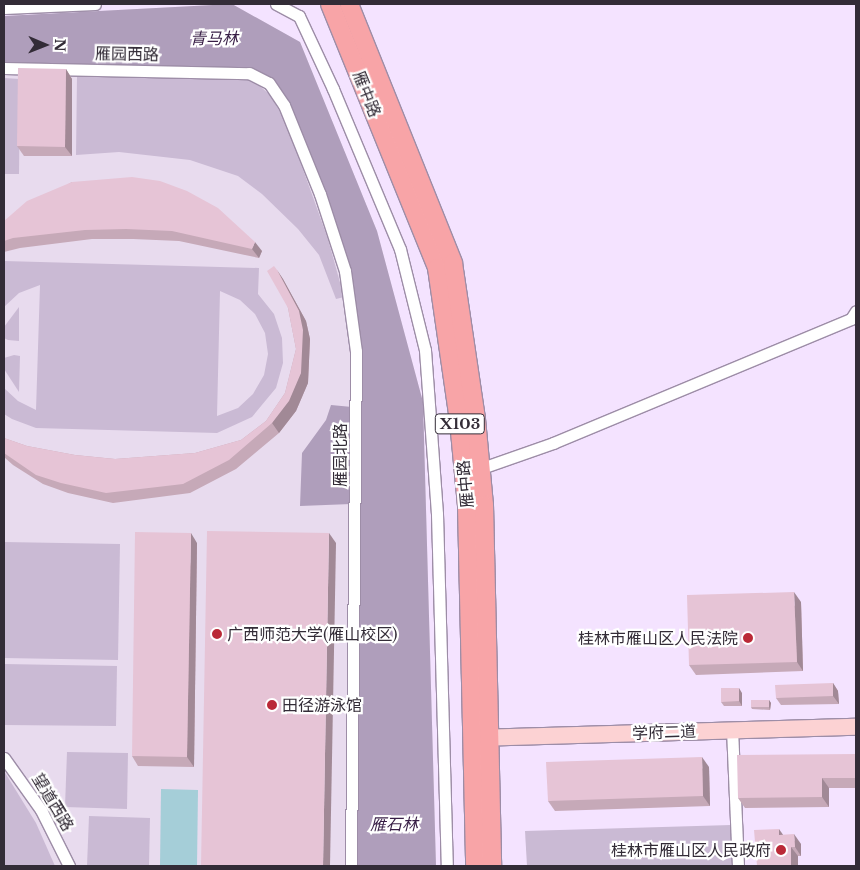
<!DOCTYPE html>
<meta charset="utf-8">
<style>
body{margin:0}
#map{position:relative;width:860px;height:870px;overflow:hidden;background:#f4e3ff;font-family:"Libre Baskerville","Noto Sans SC",serif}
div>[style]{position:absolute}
.education>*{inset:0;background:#e8dbee}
.green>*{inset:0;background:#cabad4}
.forest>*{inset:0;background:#af9ebb}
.water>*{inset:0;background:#a5ced8}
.roads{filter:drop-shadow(1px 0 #9d8da7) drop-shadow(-1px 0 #9d8da7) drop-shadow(0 1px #9d8da7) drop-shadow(0 -1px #9d8da7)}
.street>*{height:11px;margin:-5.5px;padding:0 5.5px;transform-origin:5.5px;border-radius:5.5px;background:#fff}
.secondary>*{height:16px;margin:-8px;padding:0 8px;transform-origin:8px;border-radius:8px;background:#fcd2d3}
.primary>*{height:18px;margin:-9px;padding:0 9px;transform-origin:9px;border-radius:9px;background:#f8a4a7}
.wall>*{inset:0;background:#c6a9b8}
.shaded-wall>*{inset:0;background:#a18996}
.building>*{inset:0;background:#e6c4d6}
.dots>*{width:14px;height:14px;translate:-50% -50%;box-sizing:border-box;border:2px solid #fff;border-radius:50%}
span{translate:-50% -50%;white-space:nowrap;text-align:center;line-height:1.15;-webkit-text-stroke:4.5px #fff;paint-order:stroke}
.shield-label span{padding:1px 4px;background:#fff;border:1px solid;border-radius:4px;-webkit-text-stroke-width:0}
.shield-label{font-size:15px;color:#332c37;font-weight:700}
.park-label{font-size:16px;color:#371d45;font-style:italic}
.street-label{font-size:16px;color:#332c37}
.poi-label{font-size:16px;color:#332c37}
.left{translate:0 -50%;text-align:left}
.right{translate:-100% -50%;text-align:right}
.frame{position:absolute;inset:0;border:5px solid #332c37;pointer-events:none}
.north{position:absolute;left:20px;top:20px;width:50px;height:50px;-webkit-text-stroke:4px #fff;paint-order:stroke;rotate:91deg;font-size:14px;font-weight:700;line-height:20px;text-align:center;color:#332c37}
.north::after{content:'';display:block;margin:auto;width:18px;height:22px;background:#332c37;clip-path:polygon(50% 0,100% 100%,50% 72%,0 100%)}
</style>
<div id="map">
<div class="education">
<div style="clip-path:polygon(232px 4px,300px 42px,377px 231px,423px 402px,436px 866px,4px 866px,4px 16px)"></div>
</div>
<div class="green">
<div style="clip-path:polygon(77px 76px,252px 79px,270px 95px,286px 122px,328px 239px,344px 297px,336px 299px,319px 255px,298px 229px,262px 194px,238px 176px,190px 160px,119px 152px,76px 155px)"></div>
<div style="clip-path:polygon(4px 78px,20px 79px,19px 174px,4px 174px)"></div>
<div style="clip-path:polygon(evenodd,4px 261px,259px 268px,258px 294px,274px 314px,282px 338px,283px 363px,276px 388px,252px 417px,217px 433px,36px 428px,12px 419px,4px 414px,4px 388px,18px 401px,36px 410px,40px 285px,19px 293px,4px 307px,4px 261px,220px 291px,240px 300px,255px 314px,265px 333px,268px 354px,264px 375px,253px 394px,238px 408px,217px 416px,220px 291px)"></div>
<div style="clip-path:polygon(19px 307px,19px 341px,8px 340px,4px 338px,4px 327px)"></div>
<div style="clip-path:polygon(14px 355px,20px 356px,19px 392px,4px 369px,4px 358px)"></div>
<div style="clip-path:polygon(4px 542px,120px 544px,118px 660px,4px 658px)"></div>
<div style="clip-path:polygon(4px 664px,117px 666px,116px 726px,4px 725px)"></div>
<div style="clip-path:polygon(67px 752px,128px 753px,127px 809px,65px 807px)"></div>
<div style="clip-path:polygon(4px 771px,36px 823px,55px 866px,4px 866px)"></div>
<div style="clip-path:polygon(89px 816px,150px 818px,149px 866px,87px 866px)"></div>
<div style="clip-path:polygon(731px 825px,732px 866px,527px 866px,525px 831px)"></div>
</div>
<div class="forest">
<div style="clip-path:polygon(232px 4px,300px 42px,377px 231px,423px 402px,436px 866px,351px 866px,356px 351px,345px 271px,284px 105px,263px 78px,4px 68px,4px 16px)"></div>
<div style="clip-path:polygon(331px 405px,352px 407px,351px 504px,300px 506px,302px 453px,326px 420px)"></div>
</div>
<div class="water">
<div style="clip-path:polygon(161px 789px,198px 790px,197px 866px,160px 866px)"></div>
</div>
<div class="roads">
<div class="street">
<div style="left:276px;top:4px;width:26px;rotate:28deg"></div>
<div style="left:299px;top:16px;width:81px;rotate:65deg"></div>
<div style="left:333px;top:89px;width:173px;rotate:67.3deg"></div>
<div style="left:400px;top:249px;width:104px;rotate:76.1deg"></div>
<div style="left:425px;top:350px;width:164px;rotate:85.8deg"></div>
<div style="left:437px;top:514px;width:352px;rotate:88.4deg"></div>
<div style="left:4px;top:8px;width:91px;rotate:-2.5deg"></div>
<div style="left:4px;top:68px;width:245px;rotate:1.2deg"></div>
<div style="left:249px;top:73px;width:22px;rotate:27deg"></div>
<div style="left:269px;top:83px;width:27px;rotate:56deg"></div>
<div style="left:284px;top:105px;width:96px;rotate:68deg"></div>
<div style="left:320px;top:194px;width:81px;rotate:72deg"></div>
<div style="left:345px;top:271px;width:81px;rotate:82.2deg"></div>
<div style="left:356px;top:351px;width:515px;rotate:90.56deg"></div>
<div style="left:476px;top:470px;width:82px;rotate:-19.3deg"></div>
<div style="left:553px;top:443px;width:323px;rotate:-22.6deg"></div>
<div style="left:851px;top:319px;width:9px;rotate:-58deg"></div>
<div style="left:732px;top:729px;width:137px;rotate:87.5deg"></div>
<div style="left:4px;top:758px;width:64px;rotate:54.6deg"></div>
<div style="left:41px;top:810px;width:63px;rotate:63.4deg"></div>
</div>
<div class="secondary">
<div style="left:476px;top:738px;width:380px;rotate:-1.7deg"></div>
</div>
<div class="primary">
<div style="left:330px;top:4px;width:285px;rotate:67.9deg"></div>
<div style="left:437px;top:268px;width:155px;rotate:81.8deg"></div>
<div style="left:459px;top:421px;width:85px;rotate:84.6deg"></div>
<div style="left:467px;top:506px;width:360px;rotate:88.7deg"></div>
<div style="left:349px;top:4px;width:279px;rotate:68.1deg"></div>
<div style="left:453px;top:263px;width:158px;rotate:81.6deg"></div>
<div style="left:476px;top:419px;width:86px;rotate:84.7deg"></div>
<div style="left:484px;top:505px;width:361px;rotate:88.7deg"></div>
</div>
</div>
<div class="wall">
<div style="clip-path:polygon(66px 69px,72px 79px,72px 156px,24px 156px,17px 146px)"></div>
<div style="clip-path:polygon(72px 182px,262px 251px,259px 258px,179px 241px,133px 239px,92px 239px,20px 248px,4px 252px,4px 221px)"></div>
<div style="clip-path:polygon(277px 270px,283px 279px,306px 321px,310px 339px,308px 383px,296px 411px,279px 433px,236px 469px,190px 493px,113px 503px,68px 493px,43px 484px,13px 465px,4px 457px,4px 438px,27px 446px,75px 455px,115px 459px,195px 453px,241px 440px,266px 421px,285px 393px,296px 349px,288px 308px)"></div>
<div style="clip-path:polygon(197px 543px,194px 767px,138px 766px,132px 756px)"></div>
<div style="clip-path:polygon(801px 602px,803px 671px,696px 675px,689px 665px)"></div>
<div style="clip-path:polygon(833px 683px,838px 691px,839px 704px,781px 705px,776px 698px)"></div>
<div style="clip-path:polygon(742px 693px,742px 706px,724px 706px,721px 702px)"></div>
<div style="clip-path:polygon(769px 700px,771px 703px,770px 710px,752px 709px,751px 707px)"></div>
<div style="clip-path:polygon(856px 754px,856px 788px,829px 788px,829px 807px,745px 808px,738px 798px)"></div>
<div style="clip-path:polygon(709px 767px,710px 806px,555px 811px,548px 801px)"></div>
<div style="clip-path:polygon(783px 835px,801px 844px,801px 856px,798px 856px,798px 866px,757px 866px)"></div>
</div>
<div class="shaded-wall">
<div style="clip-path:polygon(66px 69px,72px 79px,72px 156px,65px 147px)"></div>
<div style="clip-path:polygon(255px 242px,262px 251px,259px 258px,252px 249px)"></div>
<div style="clip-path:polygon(277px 270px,283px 279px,306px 321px,310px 339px,308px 383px,296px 411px,279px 433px,272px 423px,301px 373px,299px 311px)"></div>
<div style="clip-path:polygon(191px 533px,197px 543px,194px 767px,187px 757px)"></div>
<div style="clip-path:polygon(329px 533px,336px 543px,330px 866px,323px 866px)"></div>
<div style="clip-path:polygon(794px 592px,801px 602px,803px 671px,797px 662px)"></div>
<div style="clip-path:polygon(833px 683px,838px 691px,839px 704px,833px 696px)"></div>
<div style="clip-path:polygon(739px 688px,742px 693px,742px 706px,739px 701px)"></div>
<div style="clip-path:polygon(769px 700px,771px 703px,770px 710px,769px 707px)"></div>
<div style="clip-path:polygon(702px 757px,709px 767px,710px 806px,703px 796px)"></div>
<div style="clip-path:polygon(822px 778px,829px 788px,829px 807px,822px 797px)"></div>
<div style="clip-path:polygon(779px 829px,786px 839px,779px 835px)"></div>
<div style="clip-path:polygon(794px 834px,801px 844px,801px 856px,795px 847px)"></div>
<div style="clip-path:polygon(791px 847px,798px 856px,798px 866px,791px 866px)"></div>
</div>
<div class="building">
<div style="clip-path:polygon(18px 68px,66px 69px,65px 147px,17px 146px)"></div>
<div style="clip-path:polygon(132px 177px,160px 181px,187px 191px,218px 208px,255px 242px,252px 249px,172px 231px,126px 229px,85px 230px,13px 238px,4px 241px,4px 221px,27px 201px,72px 182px)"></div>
<div style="clip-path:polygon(274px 266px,277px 270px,299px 311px,303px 330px,301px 373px,289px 401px,272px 423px,229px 460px,183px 484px,106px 493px,61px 483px,36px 475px,4px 453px,4px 438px,27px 446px,75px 455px,115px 459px,195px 453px,241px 440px,266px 421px,285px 393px,296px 349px,288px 308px,267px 271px)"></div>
<div style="clip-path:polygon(207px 531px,329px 533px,323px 866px,201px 866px)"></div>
<div style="clip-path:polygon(135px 532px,191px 533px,187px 757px,132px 756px)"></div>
<div style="clip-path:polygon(794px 592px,797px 662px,689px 665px,687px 595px)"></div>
<div style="clip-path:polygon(833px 683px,833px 696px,776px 698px,775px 685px)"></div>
<div style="clip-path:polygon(721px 688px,739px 688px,739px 701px,721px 702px)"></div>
<div style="clip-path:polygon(751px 700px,769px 700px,769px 707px,751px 707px)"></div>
<div style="clip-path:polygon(856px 754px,856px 778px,822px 778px,822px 797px,738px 798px,737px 755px)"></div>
<div style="clip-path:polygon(702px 757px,703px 796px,548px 801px,546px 762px)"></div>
<div style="clip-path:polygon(779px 829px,779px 835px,794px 834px,795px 847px,791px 847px,791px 866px,757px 866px,754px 830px)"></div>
</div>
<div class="dots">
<div style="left:217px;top:634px;background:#ba2937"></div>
<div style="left:748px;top:638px;background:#ba2937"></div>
<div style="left:272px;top:705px;background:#ba2937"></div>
<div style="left:781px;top:850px;background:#ba2937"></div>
</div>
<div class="shield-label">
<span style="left:460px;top:424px">X103</span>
</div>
<div class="park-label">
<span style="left:214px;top:38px">青马林</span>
<span style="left:394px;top:824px">雁石林</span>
</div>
<div class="street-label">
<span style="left:127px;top:54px;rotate:1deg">雁园西路</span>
<span style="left:367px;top:94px;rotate:68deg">雁中路</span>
<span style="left:340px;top:455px;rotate:-90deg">雁园北路</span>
<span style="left:465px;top:484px;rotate:-95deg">雁中路</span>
<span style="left:664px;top:732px;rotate:-2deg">学府二道</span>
<span style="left:53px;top:802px;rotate:59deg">望道西路</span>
</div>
<div class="poi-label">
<span class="left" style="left:227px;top:634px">广西师范大学(雁山校区)</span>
<span class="right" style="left:738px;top:638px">桂林市雁山区人民法院</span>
<span class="left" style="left:282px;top:705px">田径游泳馆</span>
<span class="right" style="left:771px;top:850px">桂林市雁山区人民政府</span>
</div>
<div class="frame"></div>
<div class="north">N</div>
</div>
